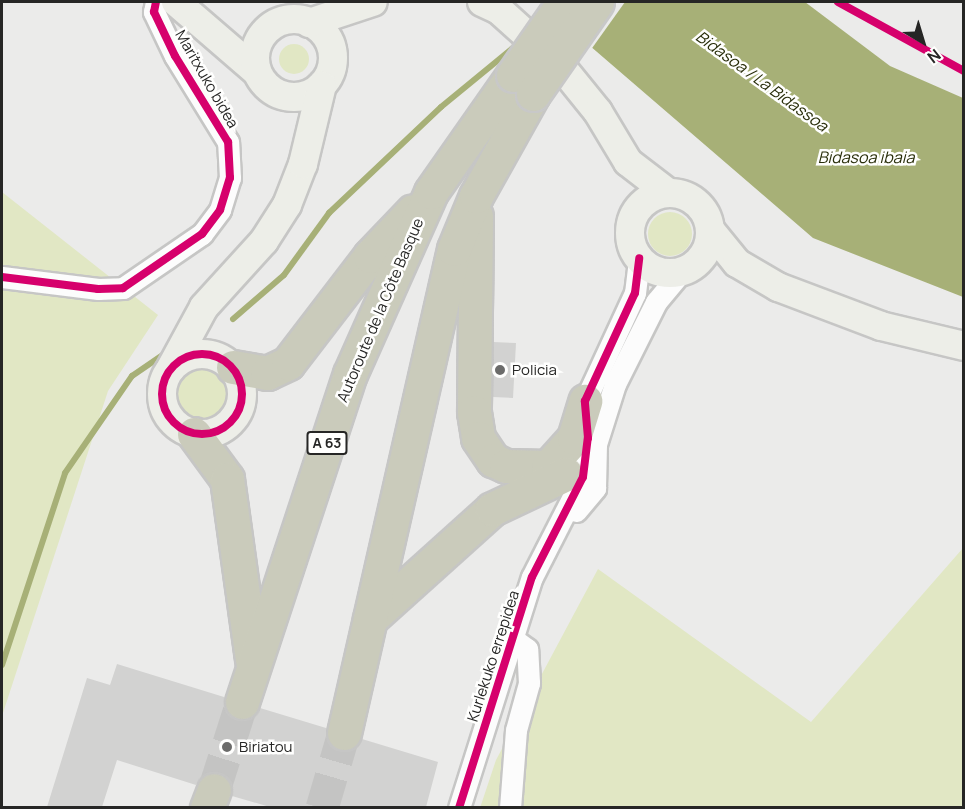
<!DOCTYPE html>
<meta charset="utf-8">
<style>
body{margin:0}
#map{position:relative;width:965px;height:809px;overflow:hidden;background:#ebebea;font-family:Manrope,sans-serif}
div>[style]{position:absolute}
.green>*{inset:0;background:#e1e7c4}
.round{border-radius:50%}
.water>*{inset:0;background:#a7b077}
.pier>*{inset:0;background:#ebebea}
.stream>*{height:6px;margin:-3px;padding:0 3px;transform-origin:3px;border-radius:3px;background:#a7b077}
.building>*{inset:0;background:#d2d2d1}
.highway-tunnel>*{height:33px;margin-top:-16.5px;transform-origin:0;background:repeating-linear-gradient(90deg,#c4c4c3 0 33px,transparent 0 49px)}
.roads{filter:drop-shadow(2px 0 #c6c6c5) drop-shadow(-2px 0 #c6c6c5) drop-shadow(0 2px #c6c6c5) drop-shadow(0 -2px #c6c6c5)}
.street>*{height:21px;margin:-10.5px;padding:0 10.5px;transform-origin:10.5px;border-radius:10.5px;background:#fcfcfc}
.secondary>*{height:28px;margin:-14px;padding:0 14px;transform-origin:14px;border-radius:14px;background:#edeee8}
.secondary>.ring{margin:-14px;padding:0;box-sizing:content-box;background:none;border:28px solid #edeee8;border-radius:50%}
.highway>*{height:33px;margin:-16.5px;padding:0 16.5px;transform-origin:16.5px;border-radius:16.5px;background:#cacbbb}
.bridges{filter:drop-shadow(2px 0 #c8c8c8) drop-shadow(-2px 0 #c8c8c8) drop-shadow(0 2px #c8c8c8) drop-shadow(0 -2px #c8c8c8)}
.highway-bridge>*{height:33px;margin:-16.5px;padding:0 16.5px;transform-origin:16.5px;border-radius:16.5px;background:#cacbbb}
.cycleway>*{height:8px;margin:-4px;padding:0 4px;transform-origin:4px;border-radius:4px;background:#d6006c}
.cycleway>.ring{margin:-4px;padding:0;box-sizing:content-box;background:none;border:8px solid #d6006c;border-radius:50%}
.dots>*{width:16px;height:16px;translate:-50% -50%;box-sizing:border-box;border:3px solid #fffffe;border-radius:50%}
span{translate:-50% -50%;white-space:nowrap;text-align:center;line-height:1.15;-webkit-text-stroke:5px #fffffe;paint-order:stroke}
.shield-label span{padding:2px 4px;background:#fffffe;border:2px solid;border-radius:4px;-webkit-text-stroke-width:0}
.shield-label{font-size:14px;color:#262625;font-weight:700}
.street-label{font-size:15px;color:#262625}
.poi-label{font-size:15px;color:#262625}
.left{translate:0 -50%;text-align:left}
.water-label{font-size:16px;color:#282d09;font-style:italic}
.frame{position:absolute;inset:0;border:3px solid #262625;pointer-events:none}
.north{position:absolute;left:893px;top:12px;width:60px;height:60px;-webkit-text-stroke:4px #fffffe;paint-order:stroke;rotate:142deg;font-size:16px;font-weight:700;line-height:24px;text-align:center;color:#262625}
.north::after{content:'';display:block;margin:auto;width:21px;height:27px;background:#262625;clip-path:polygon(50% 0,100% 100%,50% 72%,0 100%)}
</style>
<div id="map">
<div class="green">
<div class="round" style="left:279px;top:44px;width:30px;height:30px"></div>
<div style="clip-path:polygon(2px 192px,158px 315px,108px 391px,2px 716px)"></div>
<div class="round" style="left:648px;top:212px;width:44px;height:44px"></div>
<div class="round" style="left:172px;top:365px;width:58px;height:58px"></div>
<div style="clip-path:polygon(963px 548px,963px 807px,480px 808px,496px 760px,598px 569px,811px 722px)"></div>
</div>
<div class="water">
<div style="clip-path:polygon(539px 2px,805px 2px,890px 66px,963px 98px,963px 297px,813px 238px)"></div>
</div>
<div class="pier">
<div style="clip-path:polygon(537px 2px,625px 2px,590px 51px)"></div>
</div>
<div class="stream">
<div style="left:233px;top:319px;width:67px;rotate:-40.8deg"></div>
<div style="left:284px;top:275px;width:77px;rotate:-54deg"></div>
<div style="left:329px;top:213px;width:154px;rotate:-43.4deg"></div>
<div style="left:441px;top:107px;width:94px;rotate:-39.4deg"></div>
<div style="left:2px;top:665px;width:202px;rotate:-71.8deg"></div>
<div style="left:65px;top:473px;width:118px;rotate:-55.4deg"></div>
<div style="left:132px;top:376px;width:42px;rotate:-34.4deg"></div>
</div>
<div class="building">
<div style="clip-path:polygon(493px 342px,516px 343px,513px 398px,493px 397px)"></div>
<div style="clip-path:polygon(117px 664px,224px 697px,228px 714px,237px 720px,254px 716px,260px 708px,326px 728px,326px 739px,339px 751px,350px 751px,362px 739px,438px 762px,426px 807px,270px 807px,232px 796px,229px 779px,220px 772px,203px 775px,196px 785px,117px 760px,102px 807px,47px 807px,87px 678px,110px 685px)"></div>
</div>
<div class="highway-tunnel">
<div style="left:214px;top:790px;width:92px;rotate:-72.3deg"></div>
<div style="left:322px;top:808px;width:78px;rotate:-73.7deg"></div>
</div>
<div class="roads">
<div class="street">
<div style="left:2px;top:277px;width:97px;rotate:7.1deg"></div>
<div style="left:98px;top:289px;width:25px;rotate:-2deg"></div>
<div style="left:123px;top:288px;width:96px;rotate:-34.4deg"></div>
<div style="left:202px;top:234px;width:30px;rotate:-53deg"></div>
<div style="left:220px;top:210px;width:34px;rotate:-73deg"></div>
<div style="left:230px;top:178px;width:36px;rotate:-93deg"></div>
<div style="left:228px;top:142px;width:101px;rotate:-121.6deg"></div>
<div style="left:175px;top:56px;width:49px;rotate:-115.5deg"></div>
<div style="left:154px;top:12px;width:10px;rotate:-79deg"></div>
<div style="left:576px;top:511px;width:30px;rotate:-50deg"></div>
<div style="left:595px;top:488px;width:44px;rotate:-88.7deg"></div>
<div style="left:596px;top:444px;width:63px;rotate:-72.4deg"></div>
<div style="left:615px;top:384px;width:92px;rotate:-63.4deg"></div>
<div style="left:656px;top:302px;width:39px;rotate:-50deg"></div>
<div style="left:459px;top:808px;width:242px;rotate:-72.5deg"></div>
<div style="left:532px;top:577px;width:112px;rotate:-63deg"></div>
<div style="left:583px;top:477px;width:39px;rotate:-83deg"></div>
<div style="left:588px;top:438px;width:37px;rotate:-95deg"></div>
<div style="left:585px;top:401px;width:119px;rotate:-65.2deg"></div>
<div style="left:635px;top:293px;width:35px;rotate:-83deg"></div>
<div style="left:510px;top:808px;width:78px;rotate:-85.6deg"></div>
<div style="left:516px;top:730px;width:49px;rotate:-74.5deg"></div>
<div style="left:529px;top:683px;width:34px;rotate:-93deg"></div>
<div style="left:527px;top:649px;width:17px;rotate:-144deg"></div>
</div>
<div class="secondary">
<div style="left:176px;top:2px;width:107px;rotate:40.8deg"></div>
<div style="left:482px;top:2px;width:19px;rotate:25deg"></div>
<div style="left:499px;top:10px;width:82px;rotate:42deg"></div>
<div style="left:560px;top:65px;width:60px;rotate:51deg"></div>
<div style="left:598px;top:112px;width:58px;rotate:59deg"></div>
<div style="left:628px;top:162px;width:49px;rotate:37.6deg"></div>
<div class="ring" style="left:255px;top:19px;width:50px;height:50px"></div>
<div style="left:309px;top:23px;width:67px;rotate:-18.2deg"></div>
<div class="ring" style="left:630px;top:193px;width:52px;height:52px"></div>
<div style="left:711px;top:231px;width:41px;rotate:50.9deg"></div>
<div style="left:737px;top:263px;width:48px;rotate:30.3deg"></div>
<div style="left:778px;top:287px;width:110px;rotate:20.7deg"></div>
<div style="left:881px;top:326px;width:85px;rotate:13.5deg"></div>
<div class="ring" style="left:162px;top:354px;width:52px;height:52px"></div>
<div style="left:171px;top:368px;width:69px;rotate:-61.6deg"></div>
<div style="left:204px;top:307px;width:89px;rotate:-47.7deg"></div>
<div style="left:264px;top:241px;width:43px;rotate:-57.4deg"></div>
<div style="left:287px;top:205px;width:44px;rotate:-68.7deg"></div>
<div style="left:303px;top:164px;width:81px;rotate:-76.5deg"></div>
</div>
<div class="highway">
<div style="left:476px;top:216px;width:196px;rotate:90.6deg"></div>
<div style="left:474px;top:412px;width:26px;rotate:81deg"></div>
<div style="left:478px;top:438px;width:27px;rotate:56deg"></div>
<div style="left:493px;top:460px;width:14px;rotate:25deg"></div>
<div style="left:506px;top:466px;width:42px;rotate:1.4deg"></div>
<div style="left:548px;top:467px;width:39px;rotate:-48deg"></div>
<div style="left:574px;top:438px;width:39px;rotate:-73deg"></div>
<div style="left:233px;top:367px;width:35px;rotate:10deg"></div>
<div style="left:267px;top:373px;width:23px;rotate:-25deg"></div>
<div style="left:288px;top:363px;width:135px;rotate:-52.5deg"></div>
<div style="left:370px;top:256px;width:62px;rotate:-46.3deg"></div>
<div style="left:194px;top:434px;width:56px;rotate:53.7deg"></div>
<div style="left:227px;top:479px;width:182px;rotate:82.1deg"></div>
<div style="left:370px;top:619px;width:164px;rotate:-42deg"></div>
<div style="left:492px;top:509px;width:82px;rotate:-25.3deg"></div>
<div style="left:242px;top:702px;width:345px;rotate:-71.8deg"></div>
<div style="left:350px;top:374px;width:199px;rotate:-66deg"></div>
<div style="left:431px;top:192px;width:143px;rotate:-55deg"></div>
<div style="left:344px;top:733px;width:496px;rotate:-77.2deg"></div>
<div style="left:454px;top:249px;width:57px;rotate:-67.5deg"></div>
<div style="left:476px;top:196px;width:117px;rotate:-60.8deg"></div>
<div style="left:207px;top:808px;width:19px;rotate:-69deg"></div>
</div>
</div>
<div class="bridges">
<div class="highway-bridge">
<div style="left:513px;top:75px;width:89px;rotate:-55.1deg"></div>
<div style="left:533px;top:94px;width:112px;rotate:-55.2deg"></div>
</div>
</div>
<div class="cycleway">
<div style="left:838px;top:2px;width:144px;rotate:28.7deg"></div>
<div style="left:2px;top:277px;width:97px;rotate:7.1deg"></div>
<div style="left:98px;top:289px;width:25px;rotate:-2deg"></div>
<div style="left:123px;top:288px;width:96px;rotate:-34.4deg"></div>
<div style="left:202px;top:234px;width:30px;rotate:-53deg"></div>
<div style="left:220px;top:210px;width:34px;rotate:-73deg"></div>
<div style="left:230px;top:178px;width:36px;rotate:-93deg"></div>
<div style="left:228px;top:142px;width:101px;rotate:-121.6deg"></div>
<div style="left:175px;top:56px;width:49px;rotate:-115.5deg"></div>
<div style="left:154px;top:12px;width:10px;rotate:-79deg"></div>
<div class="ring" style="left:162px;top:354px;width:72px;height:72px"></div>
<div style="left:459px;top:808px;width:242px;rotate:-72.5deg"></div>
<div style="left:532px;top:577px;width:112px;rotate:-63deg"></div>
<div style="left:583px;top:477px;width:39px;rotate:-83deg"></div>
<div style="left:588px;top:438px;width:37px;rotate:-95deg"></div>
<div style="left:585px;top:401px;width:119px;rotate:-65.2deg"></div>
<div style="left:635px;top:293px;width:35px;rotate:-83deg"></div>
</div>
<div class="dots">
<div style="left:500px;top:370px;background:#6b6b6a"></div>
<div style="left:227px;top:747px;background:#6b6b6a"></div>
</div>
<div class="shield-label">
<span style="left:327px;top:443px">A 63</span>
</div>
<div class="street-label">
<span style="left:207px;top:79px;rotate:60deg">Maritxuko bidea</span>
<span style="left:380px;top:310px;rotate:-67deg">Autoroute de la Côte Basque</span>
<span style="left:493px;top:656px;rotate:-72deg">Kurlekuko errepidea</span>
</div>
<div class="poi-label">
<span class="left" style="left:512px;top:370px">Policia</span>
<span class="left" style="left:239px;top:747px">Biriatou</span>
</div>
<div class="water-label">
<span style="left:762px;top:81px;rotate:36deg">Bidasoa / La Bidassoa</span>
<span style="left:866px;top:157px">Bidasoa ibaia</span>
</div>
<div class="frame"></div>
<div class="north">N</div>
</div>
